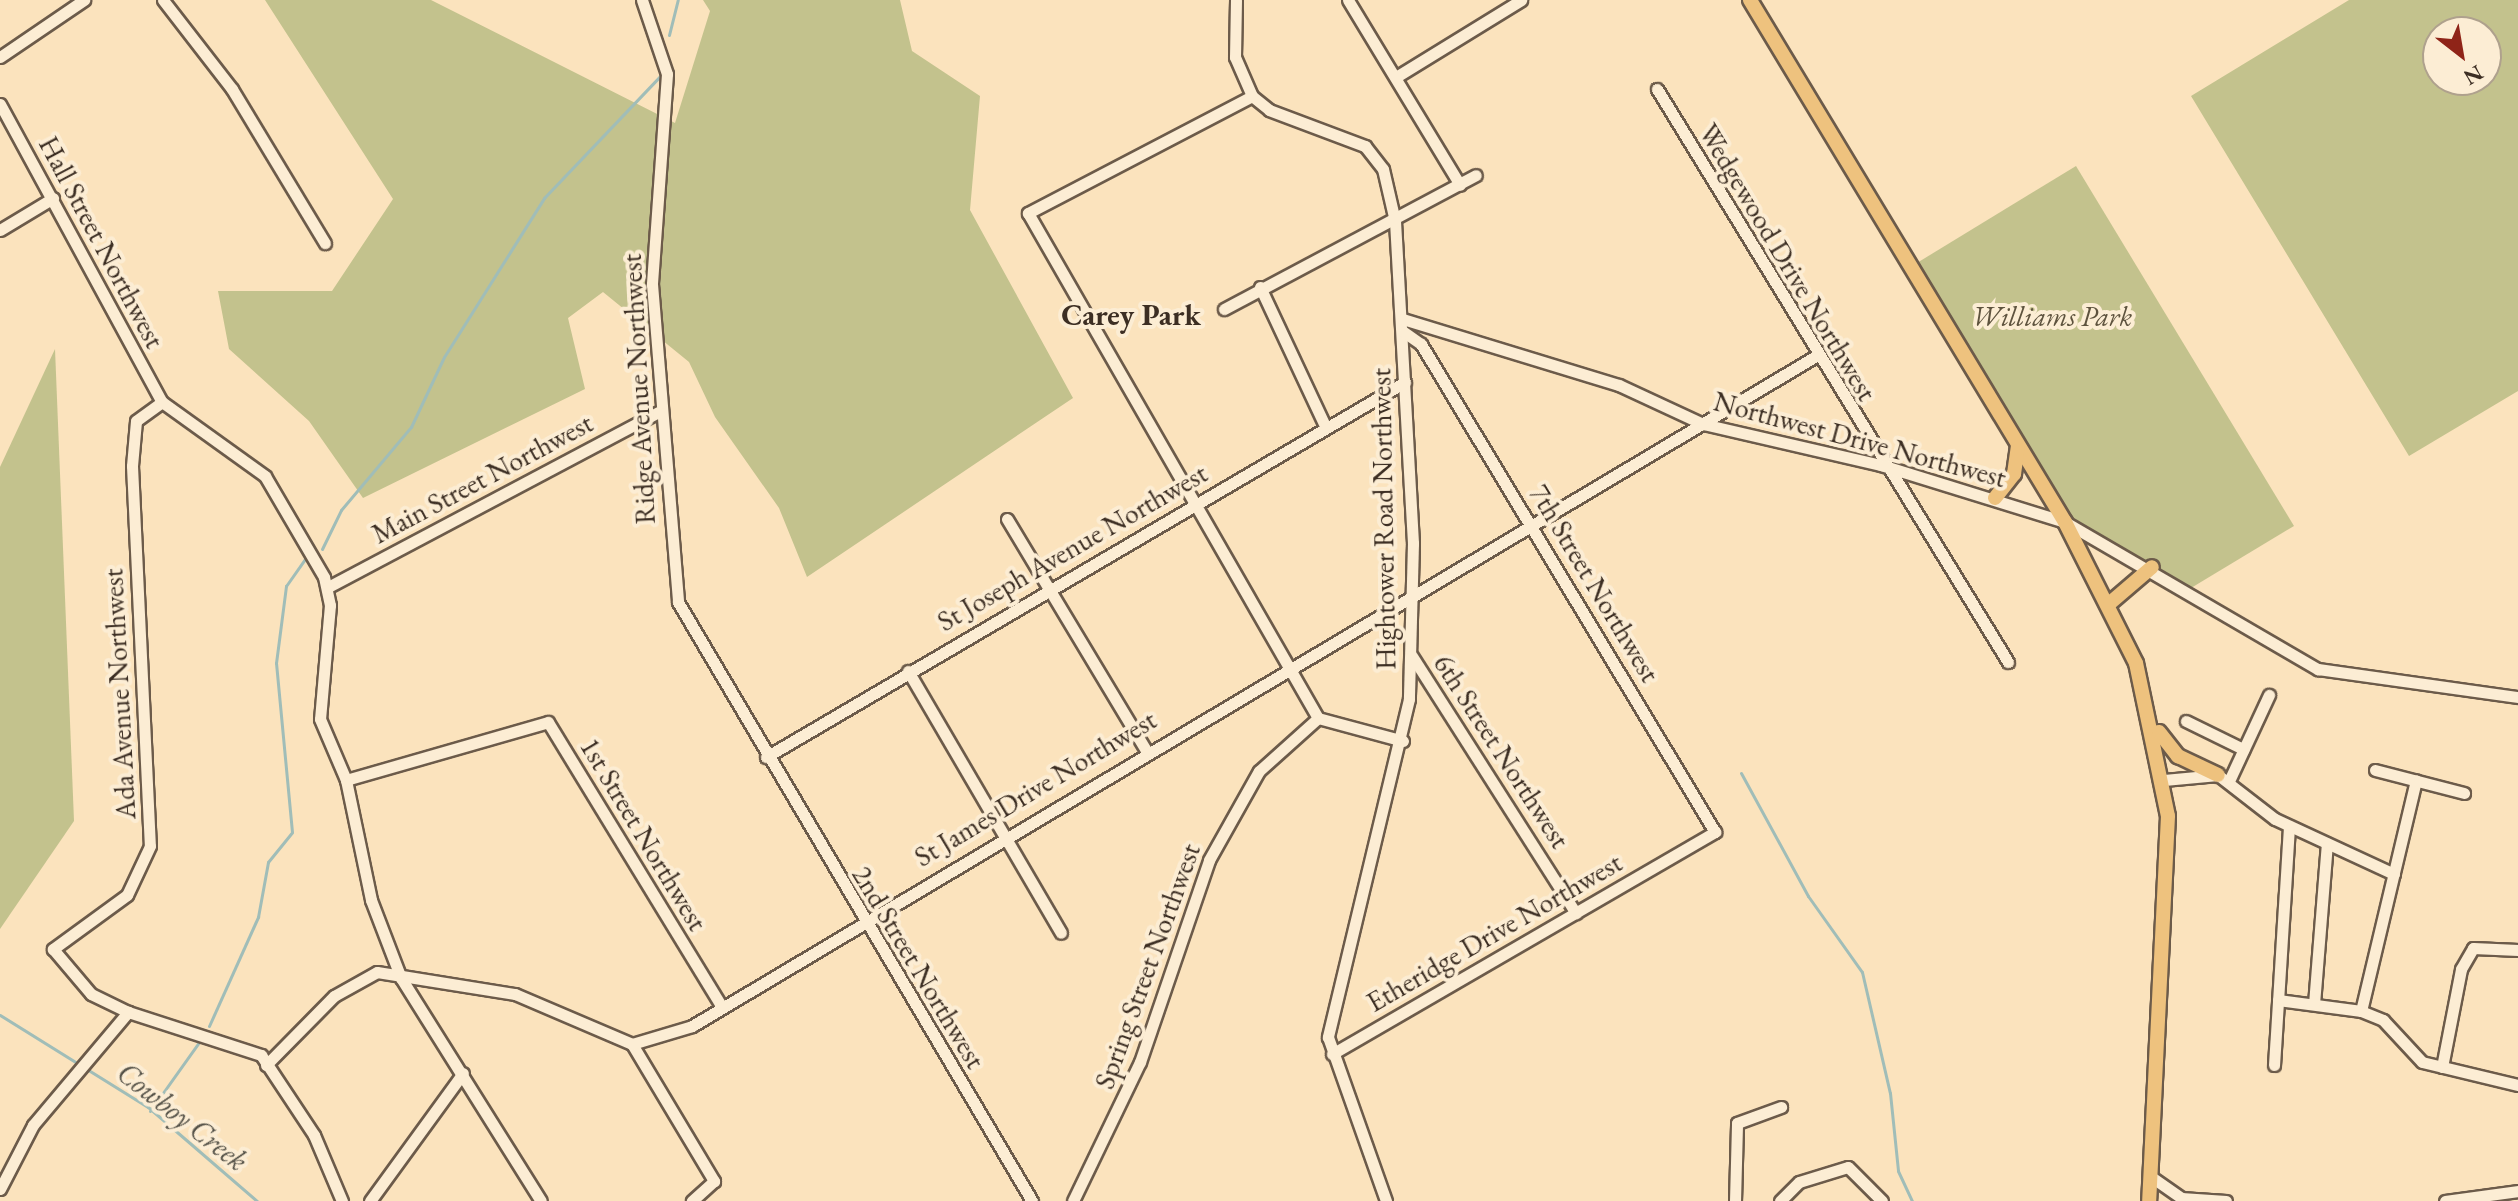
<!DOCTYPE html>
<style>
body{margin:0}
#map{position:relative;width:2518px;height:1201px;overflow:hidden;background:#fbe3bd;font-family:"EB Garamond",serif}
div>[style]{position:absolute}
.green>*{inset:0;background:#c3c28d}
.stream>*{height:3px;margin:-1.5px;padding:0 1.5px;transform-origin:1.5px;border-radius:1.5px;background:#a0bdb8}
.roads{filter:drop-shadow(2px 0 #6c5b4a) drop-shadow(-2px 0 #6c5b4a) drop-shadow(0 2px #6c5b4a) drop-shadow(0 -2px #6c5b4a)}
.minor>*{height:11px;margin:-5.5px;padding:0 5.5px;transform-origin:5.5px;border-radius:5.5px;background:#fcedd4}
.major>*{height:14px;margin:-7px;padding:0 7px;transform-origin:7px;border-radius:7px;background:#eec27e}
span{translate:-50% -50%;white-space:nowrap;text-align:center;line-height:1.15;-webkit-text-stroke:8px #fcedd4;paint-order:stroke}
.street-label{font-size:28px;color:#3c2e23}
.park-label{font-size:28px;color:#5e533e;font-style:italic}
.neighbourhood-label{font-size:30px;color:#3c2e23;font-weight:700}
.water-label{font-size:30px;color:#555248;font-style:italic}
.north{position:absolute;left:2422px;top:16px;width:80px;height:80px;box-sizing:border-box;background:#fcedd4;border:2px solid #afa18d;border-radius:50%;rotate:149deg;font-size:22px;font-weight:700;line-height:32px;text-align:center;color:#3c2e23}
.north::after{content:'';display:block;margin:auto;width:28px;height:36px;background:#8f2418;clip-path:polygon(50% 0,100% 100%,50% 72%,0 100%)}
</style>
<div id="map">
<div class="green">
<div style="clip-path:polygon(265px 0,431px 0,675px 123px,710px 11px,703px 0,900px 0,912px 51px,980px 96px,970px 210px,1073px 398px,807px 577px,779px 508px,715px 417px,689px 362px,603px 292px,568px 318px,585px 389px,363px 498px,309px 421px,229px 349px,218px 291px,332px 291px,393px 199px)"></div>
<div style="clip-path:polygon(evenodd,2349px 0,2518px 0,2518px 391px,2409px 456px,2191px 96px,2349px 0,2438px 32px,2486px 32px,2486px 80px,2438px 80px,2438px 32px)"></div>
<div style="clip-path:polygon(2076px 166px,2294px 526px,2191px 588px,2067px 523px,1907px 269px)"></div>
<div style="clip-path:polygon(55px 349px,74px 821px,0 929px,0 467px)"></div>
</div>
<div class="stream">
<div style="left:669px;top:35px;width:36px;rotate:-76deg"></div>
<div style="left:322px;top:549px;width:43px;rotate:-64deg"></div>
<div style="left:341px;top:510px;width:109px;rotate:-49.9deg"></div>
<div style="left:411px;top:427px;width:77px;rotate:-64.8deg"></div>
<div style="left:444px;top:357px;width:188px;rotate:-57.8deg"></div>
<div style="left:544px;top:198px;width:170px;rotate:-46.4deg"></div>
<div style="left:1741px;top:773px;width:140px;rotate:61.4deg"></div>
<div style="left:1808px;top:896px;width:93px;rotate:54.6deg"></div>
<div style="left:1862px;top:972px;width:124px;rotate:77deg"></div>
<div style="left:1890px;top:1093px;width:78px;rotate:84.1deg"></div>
<div style="left:1898px;top:1171px;width:33px;rotate:65deg"></div>
<div style="left:0;top:1015px;width:174px;rotate:31.9deg"></div>
<div style="left:148px;top:1107px;width:144px;rotate:40.8deg"></div>
<div style="left:209px;top:1026px;width:120px;rotate:-65.8deg"></div>
<div style="left:258px;top:917px;width:56px;rotate:-79.7deg"></div>
<div style="left:268px;top:862px;width:38px;rotate:-51deg"></div>
<div style="left:292px;top:832px;width:170px;rotate:-95.4deg"></div>
<div style="left:276px;top:663px;width:78px;rotate:-82.6deg"></div>
<div style="left:286px;top:586px;width:32px;rotate:-55deg"></div>
<div style="left:150px;top:1111px;width:86px;rotate:-54.5deg"></div>
</div>
<div class="roads">
<div class="minor">
<div style="left:163px;top:0;width:113px;rotate:52.2deg"></div>
<div style="left:232px;top:89px;width:180px;rotate:58.9deg"></div>
<div style="left:642px;top:0;width:78px;rotate:71.3deg"></div>
<div style="left:667px;top:74px;width:211px;rotate:94.1deg"></div>
<div style="left:652px;top:284px;width:319px;rotate:85.3deg"></div>
<div style="left:678px;top:602px;width:696px;rotate:59.42deg"></div>
<div style="left:1236px;top:0;width:57px;rotate:91deg"></div>
<div style="left:1235px;top:57px;width:43px;rotate:66.4deg"></div>
<div style="left:1252px;top:96px;width:22px;rotate:39deg"></div>
<div style="left:1269px;top:110px;width:103px;rotate:20.6deg"></div>
<div style="left:1365px;top:146px;width:29px;rotate:52deg"></div>
<div style="left:1383px;top:169px;width:53px;rotate:77deg"></div>
<div style="left:1395px;top:221px;width:323px;rotate:86.8deg"></div>
<div style="left:1413px;top:543px;width:156px;rotate:91.5deg"></div>
<div style="left:1409px;top:699px;width:348px;rotate:103.5deg"></div>
<div style="left:1328px;top:1037px;width:174px;rotate:70.5deg"></div>
<div style="left:1348px;top:0;width:216px;rotate:58.8deg"></div>
<div style="left:0;top:57px;width:102px;rotate:-34.2deg"></div>
<div style="left:1396px;top:77px;width:147px;rotate:-31.6deg"></div>
<div style="left:1657px;top:89px;width:672px;rotate:58.51deg"></div>
<div style="left:1252px;top:96px;width:253px;rotate:152.4deg"></div>
<div style="left:1028px;top:213px;width:582px;rotate:60.13deg"></div>
<div style="left:0;top:104px;width:339px;rotate:61.5deg"></div>
<div style="left:0;top:230px;width:62px;rotate:-31.1deg"></div>
<div style="left:1260px;top:287px;width:153px;rotate:64.9deg"></div>
<div style="left:1224px;top:309px;width:285px;rotate:-28deg"></div>
<div style="left:1403px;top:319px;width:226px;rotate:17deg"></div>
<div style="left:1619px;top:385px;width:93px;rotate:24.9deg"></div>
<div style="left:1703px;top:424px;width:183px;rotate:13deg"></div>
<div style="left:1881px;top:465px;width:193px;rotate:17.2deg"></div>
<div style="left:2065px;top:522px;width:293px;rotate:30.2deg"></div>
<div style="left:2318px;top:669px;width:202px;rotate:8deg"></div>
<div style="left:162px;top:402px;width:32px;rotate:144deg"></div>
<div style="left:136px;top:421px;width:45px;rotate:95.1deg"></div>
<div style="left:132px;top:466px;width:380px;rotate:87.3deg"></div>
<div style="left:150px;top:846px;width:54px;rotate:115.1deg"></div>
<div style="left:127px;top:895px;width:92px;rotate:143.9deg"></div>
<div style="left:53px;top:949px;width:59px;rotate:49.8deg"></div>
<div style="left:91px;top:994px;width:41px;rotate:25.9deg"></div>
<div style="left:128px;top:1012px;width:140px;rotate:17.9deg"></div>
<div style="left:261px;top:1055px;width:96px;rotate:56.5deg"></div>
<div style="left:314px;top:1135px;width:72px;rotate:67deg"></div>
<div style="left:162px;top:402px;width:127px;rotate:35.7deg"></div>
<div style="left:265px;top:476px;width:117px;rotate:59.7deg"></div>
<div style="left:324px;top:577px;width:29px;rotate:78deg"></div>
<div style="left:330px;top:605px;width:114px;rotate:95deg"></div>
<div style="left:320px;top:719px;width:66px;rotate:66.9deg"></div>
<div style="left:346px;top:780px;width:123px;rotate:78.2deg"></div>
<div style="left:371px;top:900px;width:84px;rotate:69deg"></div>
<div style="left:401px;top:978px;width:263px;rotate:57.9deg"></div>
<div style="left:1007px;top:519px;width:270px;rotate:59deg"></div>
<div style="left:328px;top:587px;width:374px;rotate:-27.9deg"></div>
<div style="left:1412px;top:656px;width:305px;rotate:57.5deg"></div>
<div style="left:908px;top:671px;width:303px;rotate:59.7deg"></div>
<div style="left:2186px;top:721px;width:64px;rotate:26.2deg"></div>
<div style="left:766px;top:757px;width:741px;rotate:-30.41deg"></div>
<div style="left:2375px;top:770px;width:92px;rotate:14.5deg"></div>
<div style="left:346px;top:780px;width:210px;rotate:-16deg"></div>
<div style="left:548px;top:722px;width:332px;rotate:58.6deg"></div>
<div style="left:2164px;top:780px;width:54px;rotate:-5.3deg"></div>
<div style="left:2218px;top:775px;width:72px;rotate:37.7deg"></div>
<div style="left:2275px;top:819px;width:131px;rotate:24.8deg"></div>
<div style="left:2229px;top:781px;width:95px;rotate:-65.1deg"></div>
<div style="left:2278px;top:1000px;width:84px;rotate:7.5deg"></div>
<div style="left:2361px;top:1011px;width:24px;rotate:22deg"></div>
<div style="left:2383px;top:1020px;width:57px;rotate:47.1deg"></div>
<div style="left:2422px;top:1062px;width:99px;rotate:13.5deg"></div>
<div style="left:2314px;top:1004px;width:161px;rotate:-85.4deg"></div>
<div style="left:2361px;top:1011px;width:237px;rotate:-76.6deg"></div>
<div style="left:632px;top:1044px;width:160px;rotate:59.1deg"></div>
<div style="left:714px;top:1181px;width:30px;rotate:138deg"></div>
<div style="left:1332px;top:1054px;width:443px;rotate:-30.1deg"></div>
<div style="left:1715px;top:832px;width:570px;rotate:-121.07deg"></div>
<div style="left:1421px;top:344px;width:21px;rotate:-145deg"></div>
<div style="left:266px;top:1065px;width:97px;rotate:-45.4deg"></div>
<div style="left:334px;top:996px;width:49px;rotate:-29.2deg"></div>
<div style="left:377px;top:972px;width:140px;rotate:9.1deg"></div>
<div style="left:515px;top:994px;width:127px;rotate:23.1deg"></div>
<div style="left:632px;top:1044px;width:63px;rotate:-16.7deg"></div>
<div style="left:692px;top:1026px;width:1309px;rotate:-30.8deg"></div>
<div style="left:2274px;top:1065px;width:239px;rotate:-86.4deg"></div>
<div style="left:2442px;top:1067px;width:100px;rotate:-79deg"></div>
<div style="left:2461px;top:969px;width:24px;rotate:-60deg"></div>
<div style="left:2473px;top:948px;width:45px;rotate:2.5deg"></div>
<div style="left:2150px;top:1176px;width:38px;rotate:35deg"></div>
<div style="left:2181px;top:1198px;width:45px;rotate:3.8deg"></div>
<div style="left:0;top:1189px;width:72px;rotate:-62.7deg"></div>
<div style="left:33px;top:1125px;width:148px;rotate:-49.9deg"></div>
<div style="left:370px;top:1201px;width:158px;rotate:-54deg"></div>
<div style="left:1073px;top:1201px;width:154px;rotate:-64.3deg"></div>
<div style="left:1140px;top:1062px;width:213px;rotate:-71.1deg"></div>
<div style="left:1209px;top:860px;width:102px;rotate:-60.7deg"></div>
<div style="left:1259px;top:771px;width:79px;rotate:-41.9deg"></div>
<div style="left:1318px;top:718px;width:88px;rotate:15.1deg"></div>
<div style="left:1735px;top:1201px;width:78px;rotate:-88.5deg"></div>
<div style="left:1737px;top:1123px;width:47px;rotate:-20deg"></div>
<div style="left:1780px;top:1201px;width:27px;rotate:-45deg"></div>
<div style="left:1799px;top:1182px;width:51px;rotate:-17deg"></div>
<div style="left:1848px;top:1167px;width:48px;rotate:45deg"></div>
<div style="left:2445px;top:1201px;width:74px;rotate:-7.8deg"></div>
</div>
<div class="major">
<div style="left:1750px;top:0;width:610px;rotate:58.89deg"></div>
<div style="left:2065px;top:522px;width:158px;rotate:63.3deg"></div>
<div style="left:2136px;top:663px;width:156px;rotate:78.2deg"></div>
<div style="left:2168px;top:816px;width:385px;rotate:92.8deg"></div>
<div style="left:1995px;top:498px;width:31px;rotate:-52deg"></div>
<div style="left:2014px;top:474px;width:28px;rotate:-82deg"></div>
<div style="left:2110px;top:603px;width:55px;rotate:-40.6deg"></div>
<div style="left:2159px;top:732px;width:31px;rotate:52deg"></div>
<div style="left:2178px;top:756px;width:44px;rotate:25.4deg"></div>
</div>
</div>
<div class="street-label">
<span style="left:102px;top:242px;rotate:62deg">Hall Street Northwest</span>
<span style="left:1788px;top:262px;rotate:59deg">Wedgewood Drive Northwest</span>
<span style="left:638px;top:389px;rotate:-93deg">Ridge Avenue Northwest</span>
<span style="left:1860px;top:439px;rotate:15deg">Northwest Drive Northwest</span>
<span style="left:482px;top:478px;rotate:-28deg">Main Street Northwest</span>
<span style="left:1383px;top:519px;rotate:-91deg">Hightower Road Northwest</span>
<span style="left:1072px;top:547px;rotate:-30deg">St Joseph Avenue Northwest</span>
<span style="left:1595px;top:583px;rotate:59deg">7th Street Northwest</span>
<span style="left:119px;top:694px;rotate:-93deg">Ada Avenue Northwest</span>
<span style="left:1502px;top:751px;rotate:57deg">6th Street Northwest</span>
<span style="left:1035px;top:788px;rotate:-31deg">St James Drive Northwest</span>
<span style="left:644px;top:834px;rotate:59deg">1st Street Northwest</span>
<span style="left:1494px;top:932px;rotate:-30deg">Etheridge Drive Northwest</span>
<span style="left:1147px;top:966px;rotate:-70deg">Spring Street Northwest</span>
<span style="left:919px;top:967px;rotate:59deg">2nd Street Northwest</span>
</div>
<div class="park-label">
<span style="left:2052px;top:316px">Williams Park</span>
</div>
<div class="neighbourhood-label">
<span style="left:1131px;top:315px">Carey Park</span>
</div>
<div class="water-label">
<span style="left:182px;top:1117px;rotate:38deg">Cowboy Creek</span>
</div>
<div class="north">N</div>
</div>
